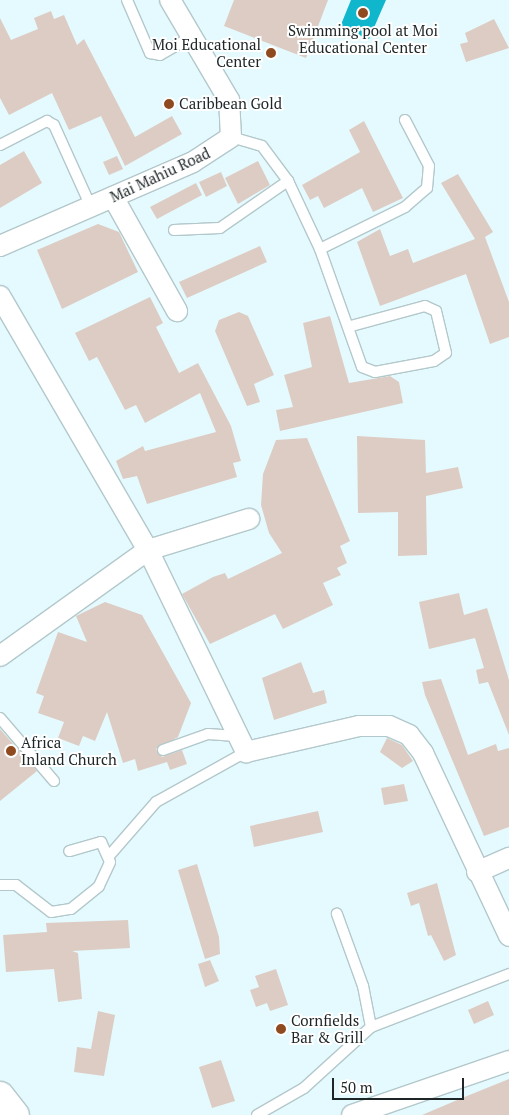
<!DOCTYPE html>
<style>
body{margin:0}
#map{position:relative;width:509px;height:1115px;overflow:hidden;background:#e5fafe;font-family:"PT Serif",serif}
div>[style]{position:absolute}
.water>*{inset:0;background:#10b6cc}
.building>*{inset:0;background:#ddccc3}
.roads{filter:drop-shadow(1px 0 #b3c8cb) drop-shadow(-1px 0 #b3c8cb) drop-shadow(0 1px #b3c8cb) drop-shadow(0 -1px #b3c8cb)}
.lane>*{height:10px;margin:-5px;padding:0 5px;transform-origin:5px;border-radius:5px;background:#fff}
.street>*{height:20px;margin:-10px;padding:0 10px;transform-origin:10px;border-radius:10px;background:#fff}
.secondary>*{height:28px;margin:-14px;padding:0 14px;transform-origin:14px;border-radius:14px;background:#fff}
.dots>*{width:14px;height:14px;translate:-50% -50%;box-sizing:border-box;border:2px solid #fff;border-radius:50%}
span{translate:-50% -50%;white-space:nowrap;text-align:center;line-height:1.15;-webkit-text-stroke:4px #fff;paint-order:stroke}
.poi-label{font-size:15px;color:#1d2527}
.right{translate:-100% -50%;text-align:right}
.left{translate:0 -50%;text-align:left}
.street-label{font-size:15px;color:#1d2527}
.scale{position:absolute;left:332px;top:1078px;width:132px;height:22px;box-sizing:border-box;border:2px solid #1d2527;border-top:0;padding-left:6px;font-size:15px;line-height:18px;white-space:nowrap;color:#1d2527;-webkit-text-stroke:4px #fff;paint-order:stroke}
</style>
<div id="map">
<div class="water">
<div style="clip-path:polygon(351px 0,386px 0,369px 39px,340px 27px)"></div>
</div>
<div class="building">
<div style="clip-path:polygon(234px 0,328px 0,306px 58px,224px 26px)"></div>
<div style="clip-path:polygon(51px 11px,54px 19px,64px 15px,77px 45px,84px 39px,135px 137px,172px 116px,182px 134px,125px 166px,101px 116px,69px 130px,52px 93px,9px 115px,0 98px,0 18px,11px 40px,38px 29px,34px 18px)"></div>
<div style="clip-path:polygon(494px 19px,509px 48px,466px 62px,460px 44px,468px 42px,465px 33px)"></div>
<div style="clip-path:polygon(364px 121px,403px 198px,373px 212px,362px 188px,324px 208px,318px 196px,310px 200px,302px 185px,360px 152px,349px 130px)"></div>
<div style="clip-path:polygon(24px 151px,42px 183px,0 208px,0 165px)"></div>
<div style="clip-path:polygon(117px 156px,123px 169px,109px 175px,103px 162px)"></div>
<div style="clip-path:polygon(258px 161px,270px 185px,238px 204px,225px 178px)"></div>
<div style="clip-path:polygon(221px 172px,227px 186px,206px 197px,199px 182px)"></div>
<div style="clip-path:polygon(458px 174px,493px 232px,485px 237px,509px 302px,509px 337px,490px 344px,466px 274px,380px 306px,357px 242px,380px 229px,390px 256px,408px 249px,413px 263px,475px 239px,441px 183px)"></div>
<div style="clip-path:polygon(196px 183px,202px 195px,157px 219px,150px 207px)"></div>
<div style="clip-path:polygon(98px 224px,119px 232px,138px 272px,62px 309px,37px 250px)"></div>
<div style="clip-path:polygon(260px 246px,267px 262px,187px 298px,179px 282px)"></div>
<div style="clip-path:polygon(150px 297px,163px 323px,156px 327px,179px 373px,198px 363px,231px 426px,241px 461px,233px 463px,237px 477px,147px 504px,137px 476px,123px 479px,116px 461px,143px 446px,145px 451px,216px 432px,200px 393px,145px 423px,136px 405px,125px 410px,97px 357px,89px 361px,75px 333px)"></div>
<div style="clip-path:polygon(239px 312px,248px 316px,274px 375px,254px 384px,260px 402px,247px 406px,215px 331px,219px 320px)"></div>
<div style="clip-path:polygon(330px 316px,349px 383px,390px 376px,399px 382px,403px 403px,280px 431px,276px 410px,293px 407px,284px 375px,312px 367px,303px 323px)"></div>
<div style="clip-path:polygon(357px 436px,425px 440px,426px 473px,458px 467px,463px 488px,426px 496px,427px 555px,398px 556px,398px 512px,358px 513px)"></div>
<div style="clip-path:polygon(307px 438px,350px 541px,340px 546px,347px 563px,337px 568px,341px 575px,323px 583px,333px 605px,283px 629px,275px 614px,210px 644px,182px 594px,213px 577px,225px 573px,228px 579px,282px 553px,269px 533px,261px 505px,263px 474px,276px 440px)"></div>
<div style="clip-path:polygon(459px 593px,464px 615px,487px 608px,509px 680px,509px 735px,488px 682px,479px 684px,476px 670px,484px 668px,475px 638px,429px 649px,419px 602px)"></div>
<div style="clip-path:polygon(105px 602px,142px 615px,191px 703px,178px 737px,156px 749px,162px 757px,182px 750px,187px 764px,170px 770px,167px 762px,138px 771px,135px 759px,123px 763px,107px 712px,95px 741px,83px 736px,79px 746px,58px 738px,64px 722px,38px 713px,44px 696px,36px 693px,58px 632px,87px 642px,76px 616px)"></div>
<div style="clip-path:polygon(301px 662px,313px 693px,324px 690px,327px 703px,274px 720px,262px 678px)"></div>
<div style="clip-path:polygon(441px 679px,468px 755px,496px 744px,498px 751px,509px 748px,509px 827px,484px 836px,425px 695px,422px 682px)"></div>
<div style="clip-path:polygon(0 729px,37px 771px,0 801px)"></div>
<div style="clip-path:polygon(387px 738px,402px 745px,413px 761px,402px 768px,380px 752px)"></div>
<div style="clip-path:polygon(404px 784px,408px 801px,384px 805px,381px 788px)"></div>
<div style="clip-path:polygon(318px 811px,323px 832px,254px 847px,250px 826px)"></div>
<div style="clip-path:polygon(197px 864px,219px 937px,220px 954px,205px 959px,178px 870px)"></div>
<div style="clip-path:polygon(437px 883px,456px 955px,444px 961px,431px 935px,428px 936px,419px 903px,411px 906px,407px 893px)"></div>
<div style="clip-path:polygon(128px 920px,130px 948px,72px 951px,78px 953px,82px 999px,58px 1002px,54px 969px,6px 972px,3px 935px,47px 932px,46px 923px)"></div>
<div style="clip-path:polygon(210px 960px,219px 981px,205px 987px,198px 964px)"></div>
<div style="clip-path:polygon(276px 969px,288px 1005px,270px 1011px,267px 1003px,256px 1007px,250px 990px,259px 987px,255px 976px)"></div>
<div style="clip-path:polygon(488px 1001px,494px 1015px,474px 1024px,468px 1010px)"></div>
<div style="clip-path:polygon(98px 1011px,115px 1015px,104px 1076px,74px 1072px,77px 1047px,91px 1049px)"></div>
<div style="clip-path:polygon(221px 1060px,235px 1101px,212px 1108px,199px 1067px)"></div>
<div style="clip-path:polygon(509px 1079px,509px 1115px,422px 1115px,462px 1098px)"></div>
</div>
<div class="roads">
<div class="lane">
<div style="left:127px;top:0;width:58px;rotate:66.5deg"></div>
<div style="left:150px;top:53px;width:10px;rotate:11deg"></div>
<div style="left:160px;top:55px;width:36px;rotate:-30deg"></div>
<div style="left:231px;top:137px;width:32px;rotate:16deg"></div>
<div style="left:262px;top:146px;width:44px;rotate:53.4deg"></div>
<div style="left:288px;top:181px;width:75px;rotate:64.8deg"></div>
<div style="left:320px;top:249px;width:125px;rotate:70.4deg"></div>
<div style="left:362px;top:367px;width:14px;rotate:21deg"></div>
<div style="left:375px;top:372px;width:60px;rotate:-10.6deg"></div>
<div style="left:434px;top:361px;width:14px;rotate:-34deg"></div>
<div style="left:446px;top:353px;width:43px;rotate:-103.4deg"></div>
<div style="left:436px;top:311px;width:12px;rotate:-156deg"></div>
<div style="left:425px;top:306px;width:77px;rotate:164.9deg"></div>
<div style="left:0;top:145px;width:53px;rotate:-27.1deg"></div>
<div style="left:47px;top:121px;width:8px;rotate:30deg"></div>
<div style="left:54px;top:125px;width:90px;rotate:65.7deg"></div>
<div style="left:174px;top:230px;width:46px;rotate:-2.5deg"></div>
<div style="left:220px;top:228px;width:83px;rotate:-34.7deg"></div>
<div style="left:320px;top:249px;width:95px;rotate:-26.3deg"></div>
<div style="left:405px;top:207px;width:29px;rotate:-41deg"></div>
<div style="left:427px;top:188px;width:22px;rotate:-85deg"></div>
<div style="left:429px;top:166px;width:52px;rotate:-117.6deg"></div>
<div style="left:0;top:718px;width:83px;rotate:49.4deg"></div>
<div style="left:163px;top:750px;width:48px;rotate:-19.6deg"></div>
<div style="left:208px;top:734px;width:28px;rotate:4deg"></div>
<div style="left:109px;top:856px;width:72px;rotate:-49deg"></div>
<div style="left:156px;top:802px;width:103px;rotate:-29.1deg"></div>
<div style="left:0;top:885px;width:16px"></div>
<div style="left:16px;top:885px;width:44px;rotate:37.6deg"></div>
<div style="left:51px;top:912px;width:20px;rotate:-9deg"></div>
<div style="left:71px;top:909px;width:36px;rotate:-39deg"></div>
<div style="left:99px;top:886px;width:26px;rotate:-65deg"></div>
<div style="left:110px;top:862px;width:22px;rotate:-114deg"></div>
<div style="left:101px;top:842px;width:33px;rotate:164deg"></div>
<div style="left:371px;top:1027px;width:148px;rotate:-21deg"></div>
<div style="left:257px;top:1115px;width:54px;rotate:-29.9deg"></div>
<div style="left:304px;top:1088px;width:91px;rotate:-42.3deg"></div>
<div style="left:371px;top:1027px;width:42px;rotate:-101deg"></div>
<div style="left:363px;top:986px;width:77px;rotate:-109.9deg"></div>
</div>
<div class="street">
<div style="left:113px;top:197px;width:131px;rotate:60.7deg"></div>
<div style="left:0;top:246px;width:210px;rotate:-23.5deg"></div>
<div style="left:193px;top:162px;width:45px;rotate:-33.3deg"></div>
<div style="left:231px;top:137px;width:37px;rotate:-93deg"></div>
<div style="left:229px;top:100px;width:116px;rotate:-120.5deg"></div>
<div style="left:0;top:296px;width:294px;rotate:59.8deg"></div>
<div style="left:148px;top:550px;width:225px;rotate:64.1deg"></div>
<div style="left:246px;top:752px;width:116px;rotate:-13deg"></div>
<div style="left:359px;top:726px;width:30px"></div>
<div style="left:389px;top:726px;width:22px;rotate:24deg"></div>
<div style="left:409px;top:735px;width:23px;rotate:52deg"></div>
<div style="left:423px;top:753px;width:202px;rotate:64.8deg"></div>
<div style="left:0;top:656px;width:182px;rotate:-35.6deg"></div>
<div style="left:148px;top:550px;width:106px;rotate:-17.1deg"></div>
<div style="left:477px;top:872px;width:35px;rotate:-24deg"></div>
<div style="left:352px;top:1115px;width:166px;rotate:-19deg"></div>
</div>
<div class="secondary">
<div style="left:0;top:1096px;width:24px;rotate:52deg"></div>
</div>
</div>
<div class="dots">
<div style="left:363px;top:13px;background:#8f4a1f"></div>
<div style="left:271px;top:53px;background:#8f4a1f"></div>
<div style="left:169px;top:104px;background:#8f4a1f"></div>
<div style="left:11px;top:751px;background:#8f4a1f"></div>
<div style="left:281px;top:1029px;background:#8f4a1f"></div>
</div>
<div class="poi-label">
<span style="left:363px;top:39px">Swimming pool at Moi<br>Educational Center</span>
<span class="right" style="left:261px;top:53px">Moi Educational<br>Center</span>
<span class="left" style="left:179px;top:104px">Caribbean Gold</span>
<span class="left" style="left:21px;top:751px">Africa<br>Inland Church</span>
<span class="left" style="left:291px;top:1029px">Cornfields<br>Bar &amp; Grill</span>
</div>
<div class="street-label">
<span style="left:160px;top:175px;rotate:-25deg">Mai Mahiu Road</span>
</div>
<div class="scale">50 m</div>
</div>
